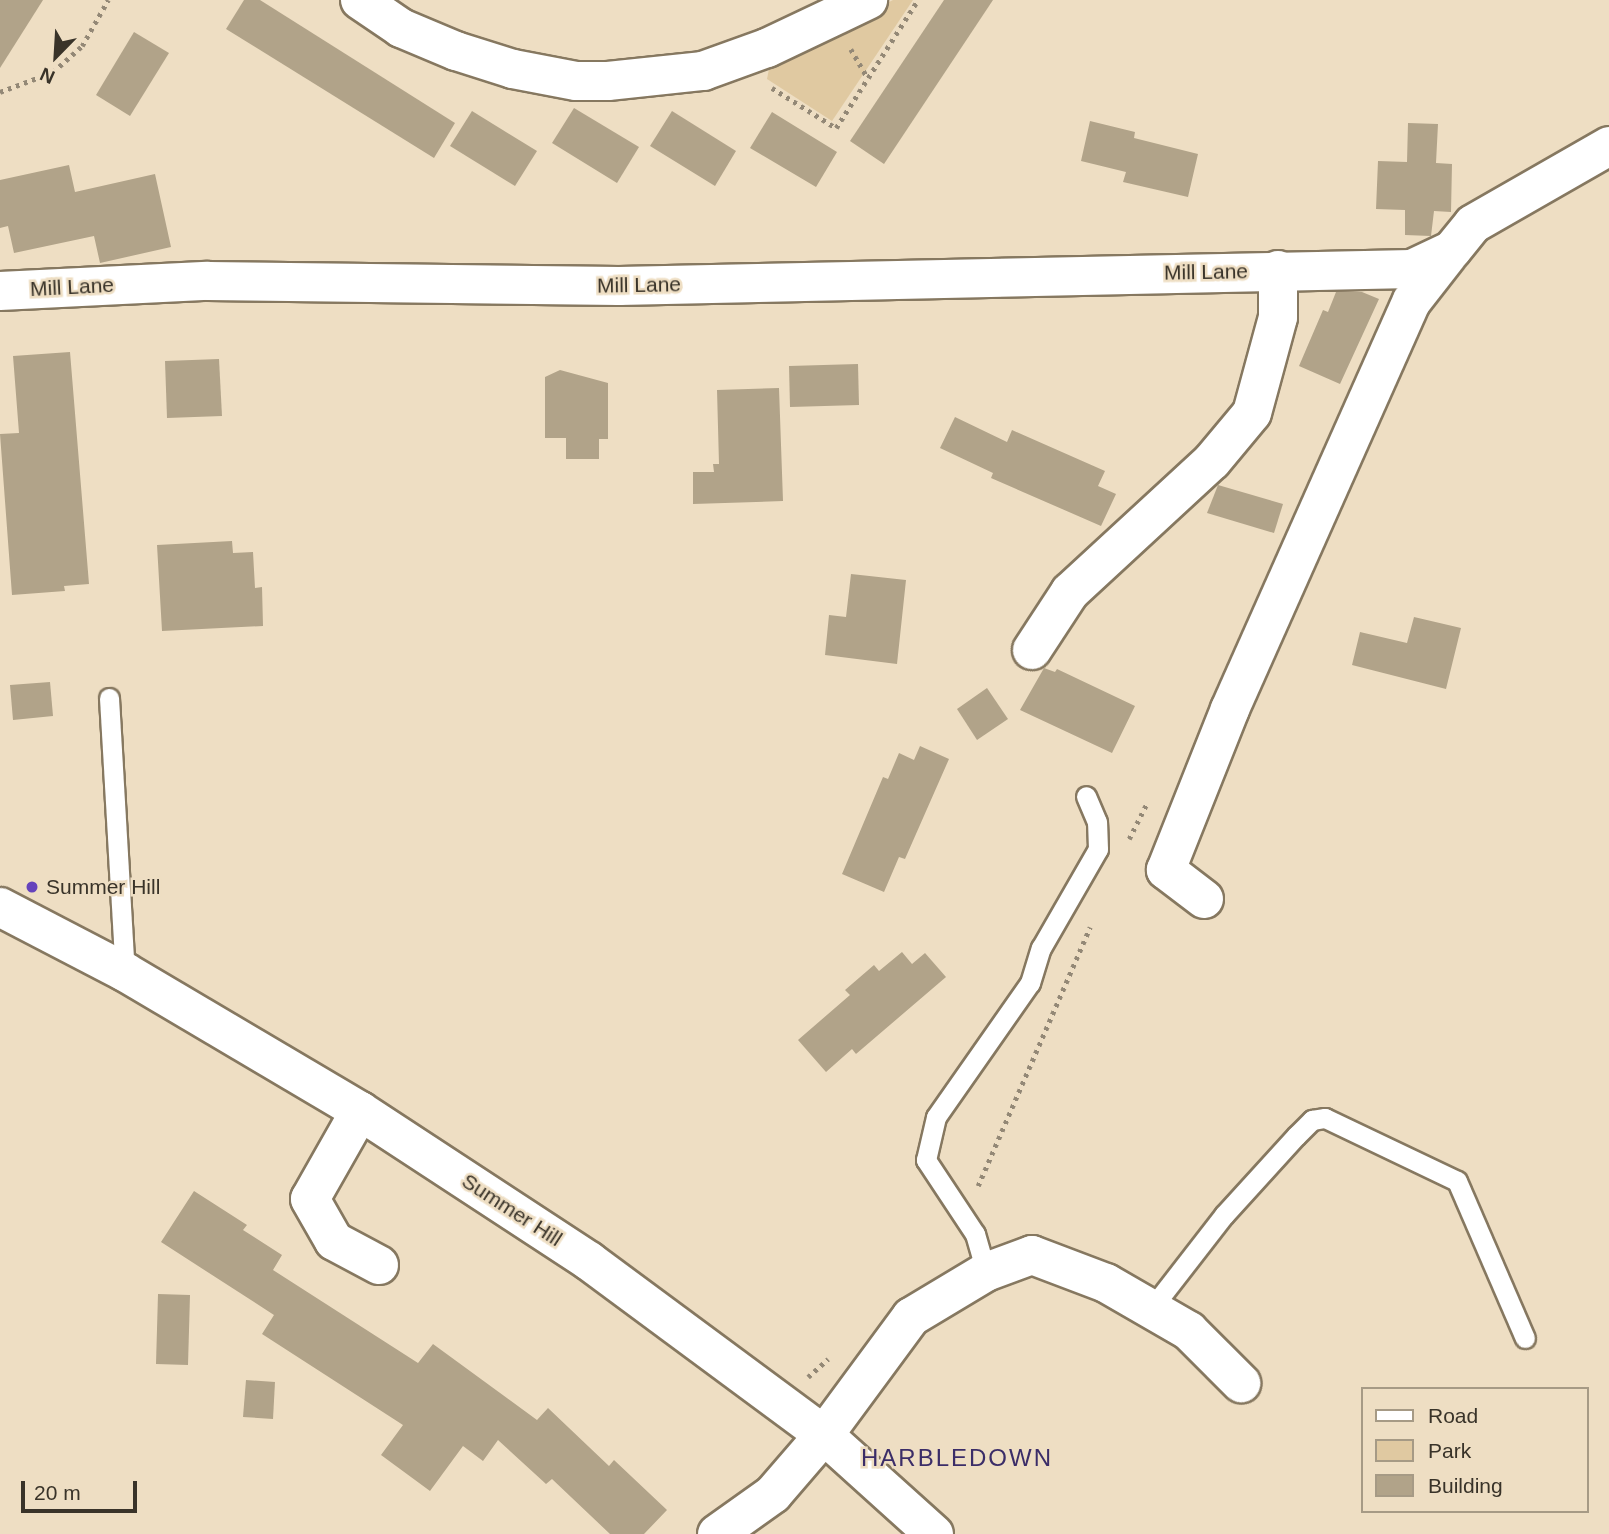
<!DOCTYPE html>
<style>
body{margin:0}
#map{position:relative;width:1609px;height:1534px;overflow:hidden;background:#eedec3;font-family:Arial,sans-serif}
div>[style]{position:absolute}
.green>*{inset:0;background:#e0c9a1}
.building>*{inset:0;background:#b1a389}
.path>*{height:4.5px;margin-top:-2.25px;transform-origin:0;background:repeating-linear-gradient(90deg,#938876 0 3.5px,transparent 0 8.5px)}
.roads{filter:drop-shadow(2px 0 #867860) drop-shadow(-2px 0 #867860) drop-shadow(0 2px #867860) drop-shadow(0 -2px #867860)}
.service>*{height:19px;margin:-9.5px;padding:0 9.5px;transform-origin:9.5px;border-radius:9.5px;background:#fff}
.minor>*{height:38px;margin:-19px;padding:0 19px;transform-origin:19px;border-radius:19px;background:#fff}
.dots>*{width:19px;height:19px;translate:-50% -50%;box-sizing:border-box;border:4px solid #eedec3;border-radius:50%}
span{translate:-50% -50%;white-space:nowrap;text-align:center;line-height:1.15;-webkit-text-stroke:5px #eedec3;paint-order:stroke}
.street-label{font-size:21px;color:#393329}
.poi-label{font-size:21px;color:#393329}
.left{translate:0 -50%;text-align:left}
.quarter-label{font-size:24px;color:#3b2d68;letter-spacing:2px}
.legend{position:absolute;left:1361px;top:1387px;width:228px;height:126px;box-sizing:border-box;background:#eedec3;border:2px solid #a69a85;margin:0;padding:9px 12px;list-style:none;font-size:21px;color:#393329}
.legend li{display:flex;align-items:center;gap:14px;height:35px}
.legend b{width:35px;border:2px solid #a69a85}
.north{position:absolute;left:21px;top:21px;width:70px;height:70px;-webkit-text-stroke:5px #eedec3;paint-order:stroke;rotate:204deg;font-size:19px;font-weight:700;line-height:28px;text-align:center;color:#393329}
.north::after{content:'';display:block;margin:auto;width:24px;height:32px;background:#393329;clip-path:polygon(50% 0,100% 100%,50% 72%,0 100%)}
.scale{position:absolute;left:21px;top:1481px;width:116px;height:32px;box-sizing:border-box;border:4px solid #393329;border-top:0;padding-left:9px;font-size:21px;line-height:24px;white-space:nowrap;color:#393329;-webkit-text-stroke:5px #eedec3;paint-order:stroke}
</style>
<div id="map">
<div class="green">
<div style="clip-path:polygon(893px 0,913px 0,832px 121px,767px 79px,770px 64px)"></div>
</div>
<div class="building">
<div style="clip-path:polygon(0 0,43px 0,0 68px)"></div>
<div style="clip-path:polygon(244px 0,260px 0,455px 123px,434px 158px,226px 29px)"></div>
<div style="clip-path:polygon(944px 0,993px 0,884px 164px,850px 141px)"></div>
<div style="clip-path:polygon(134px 32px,169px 53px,130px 116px,96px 95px)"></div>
<div style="clip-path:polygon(574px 108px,639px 147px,617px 183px,552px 143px)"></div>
<div style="clip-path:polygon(472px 111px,537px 151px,515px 186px,450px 146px)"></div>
<div style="clip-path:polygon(672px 111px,736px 151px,715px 186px,650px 146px)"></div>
<div style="clip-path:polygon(772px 112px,837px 152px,816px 187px,750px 148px)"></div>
<div style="clip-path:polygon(1090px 121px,1135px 132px,1134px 138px,1198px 154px,1188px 197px,1123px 182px,1126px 172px,1081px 161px)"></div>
<div style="clip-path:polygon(1408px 123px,1438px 124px,1436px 163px,1452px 164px,1451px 212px,1434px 211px,1431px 236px,1405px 235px,1405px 210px,1376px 209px,1378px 161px,1407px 162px)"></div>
<div style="clip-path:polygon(69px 165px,75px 192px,155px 174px,171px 247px,100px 263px,94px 236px,14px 253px,8px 226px,0 228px,0 180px)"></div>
<div style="clip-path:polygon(1336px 292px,1362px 292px,1379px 299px,1340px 384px,1299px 366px,1323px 310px,1328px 312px)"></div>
<div style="clip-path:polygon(70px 352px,89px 584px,64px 586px,65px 591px,12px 595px,0 434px,19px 433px,13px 356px)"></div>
<div style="clip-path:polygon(219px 359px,222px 416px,167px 418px,165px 361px)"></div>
<div style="clip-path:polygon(858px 364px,859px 405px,790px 407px,789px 366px)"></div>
<div style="clip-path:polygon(560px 370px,608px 383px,608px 439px,599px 439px,599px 459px,566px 459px,566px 438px,545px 438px,545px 377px)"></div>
<div style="clip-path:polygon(779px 388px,783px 501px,693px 504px,693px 472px,714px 472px,713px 464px,719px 464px,717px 390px)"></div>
<div style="clip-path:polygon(955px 417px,1007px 442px,1012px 430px,1105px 471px,1098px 486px,1116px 494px,1101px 526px,991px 478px,993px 473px,940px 448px)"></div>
<div style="clip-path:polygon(1218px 485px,1283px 504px,1274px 533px,1207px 513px)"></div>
<div style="clip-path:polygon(232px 541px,233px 553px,253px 552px,255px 588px,262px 587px,263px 626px,162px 631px,157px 545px)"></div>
<div style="clip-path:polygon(851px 574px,906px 580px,897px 664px,825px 655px,829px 615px,846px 617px)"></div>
<div style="clip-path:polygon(1414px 617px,1461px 628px,1446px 689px,1352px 665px,1360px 632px,1407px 643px)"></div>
<div style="clip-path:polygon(1044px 668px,1055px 672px,1057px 669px,1135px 706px,1112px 753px,1020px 710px)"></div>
<div style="clip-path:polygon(50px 682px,53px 716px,13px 720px,10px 685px)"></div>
<div style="clip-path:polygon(987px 688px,1008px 719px,977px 740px,957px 709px)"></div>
<div style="clip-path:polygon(920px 746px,949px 759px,905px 859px,899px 857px,884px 892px,842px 874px,883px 777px,888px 779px,899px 753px,914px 760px)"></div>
<div style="clip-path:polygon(902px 952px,912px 964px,925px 953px,946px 977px,856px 1054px,852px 1049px,826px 1072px,798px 1040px,850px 995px,845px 990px,874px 965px,879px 971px)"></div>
<div style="clip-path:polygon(194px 1191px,247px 1225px,243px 1230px,282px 1255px,273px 1270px,418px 1363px,433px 1344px,537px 1420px,548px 1408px,609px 1466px,614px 1460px,667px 1510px,644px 1534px,610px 1534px,552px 1479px,546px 1484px,498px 1440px,483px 1461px,463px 1446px,430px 1491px,381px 1455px,403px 1425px,262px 1334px,274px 1315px,161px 1242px)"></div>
<div style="clip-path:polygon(158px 1294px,190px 1295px,188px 1365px,156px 1364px)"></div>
<div style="clip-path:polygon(246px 1380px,275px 1382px,273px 1419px,243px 1417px)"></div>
</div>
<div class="path">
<div style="left:851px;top:49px;width:34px;rotate:60deg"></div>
<div style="left:772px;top:88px;width:75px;rotate:32deg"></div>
<div style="left:836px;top:128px;width:152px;rotate:-57.4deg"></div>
<div style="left:0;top:92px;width:57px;rotate:-20.7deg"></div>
<div style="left:53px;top:72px;width:39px;rotate:-42deg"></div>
<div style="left:82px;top:46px;width:53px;rotate:-60.5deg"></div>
<div style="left:1129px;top:839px;width:40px;rotate:-63.4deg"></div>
<div style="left:978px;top:1186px;width:282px;rotate:-66.6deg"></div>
<div style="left:808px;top:1377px;width:27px;rotate:-42deg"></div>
</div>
<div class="roads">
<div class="service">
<div style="left:109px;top:698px;width:274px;rotate:86.7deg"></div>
<div style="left:986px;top:1272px;width:40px;rotate:-106deg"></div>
<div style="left:975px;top:1234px;width:89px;rotate:-123.5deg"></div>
<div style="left:926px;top:1160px;width:44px;rotate:-76.9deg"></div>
<div style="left:936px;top:1117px;width:164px;rotate:-55deg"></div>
<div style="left:1030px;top:983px;width:37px;rotate:-73deg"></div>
<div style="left:1041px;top:948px;width:114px;rotate:-60.1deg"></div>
<div style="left:1098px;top:849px;width:27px;rotate:-92deg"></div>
<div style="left:1097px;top:822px;width:28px;rotate:-113deg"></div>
<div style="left:1151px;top:1309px;width:119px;rotate:-52.2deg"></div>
<div style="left:1224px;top:1215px;width:107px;rotate:-47.7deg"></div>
<div style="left:1296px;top:1136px;width:23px;rotate:-45deg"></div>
<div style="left:1312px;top:1120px;width:13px;rotate:-9deg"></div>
<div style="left:1325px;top:1118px;width:146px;rotate:25.5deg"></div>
<div style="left:1457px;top:1181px;width:171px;rotate:66.6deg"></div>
</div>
<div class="minor">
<div style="left:360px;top:0;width:50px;rotate:34.3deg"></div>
<div style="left:401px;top:28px;width:60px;rotate:22.7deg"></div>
<div style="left:456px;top:51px;width:60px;rotate:17.5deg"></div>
<div style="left:513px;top:69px;width:64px;rotate:10.8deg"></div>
<div style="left:576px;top:81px;width:32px"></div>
<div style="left:608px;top:81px;width:96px;rotate:-6deg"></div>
<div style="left:703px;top:71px;width:68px;rotate:-19.8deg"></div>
<div style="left:767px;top:48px;width:112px;rotate:-25.4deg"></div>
<div style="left:0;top:291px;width:208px;rotate:-2.8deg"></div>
<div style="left:208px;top:281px;width:411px;rotate:0.7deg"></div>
<div style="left:619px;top:286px;width:793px;rotate:-1.23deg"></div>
<div style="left:1412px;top:269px;width:44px;rotate:-25.4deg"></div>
<div style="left:1452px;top:250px;width:33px;rotate:-51deg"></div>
<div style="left:1473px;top:224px;width:157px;rotate:-29.8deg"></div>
<div style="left:1032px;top:650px;width:69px;rotate:-56.8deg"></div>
<div style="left:1070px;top:592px;width:193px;rotate:-42.7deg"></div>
<div style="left:1212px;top:461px;width:62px;rotate:-50.2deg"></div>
<div style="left:1252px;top:413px;width:99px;rotate:-74.8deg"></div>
<div style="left:1278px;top:317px;width:47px;rotate:-90deg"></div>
<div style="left:1204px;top:899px;width:48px;rotate:-142.7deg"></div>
<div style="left:1166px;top:870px;width:173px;rotate:-68.3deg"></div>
<div style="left:1230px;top:709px;width:447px;rotate:-66deg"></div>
<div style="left:1412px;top:301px;width:58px;rotate:-52deg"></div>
<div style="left:0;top:907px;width:141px;rotate:27.5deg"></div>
<div style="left:125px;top:972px;width:273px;rotate:30.6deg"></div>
<div style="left:360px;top:1111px;width:274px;rotate:33.2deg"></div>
<div style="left:589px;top:1261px;width:292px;rotate:36.5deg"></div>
<div style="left:824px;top:1435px;width:148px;rotate:42deg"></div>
<div style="left:360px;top:1111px;width:101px;rotate:119.6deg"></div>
<div style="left:310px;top:1199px;width:48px;rotate:60.3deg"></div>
<div style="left:334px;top:1241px;width:51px;rotate:28.1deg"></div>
<div style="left:717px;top:1534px;width:69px;rotate:-35.5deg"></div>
<div style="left:773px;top:1494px;width:78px;rotate:-49.2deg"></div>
<div style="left:824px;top:1435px;width:147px;rotate:-53.6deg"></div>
<div style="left:911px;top:1317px;width:87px;rotate:-31deg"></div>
<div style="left:986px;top:1272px;width:49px;rotate:-20.3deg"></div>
<div style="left:1032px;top:1255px;width:79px;rotate:20.7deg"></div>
<div style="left:1106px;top:1283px;width:96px;rotate:30deg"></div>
<div style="left:1189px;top:1331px;width:74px;rotate:45deg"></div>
</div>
</div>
<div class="dots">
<div style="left:32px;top:887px;background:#6543bc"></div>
</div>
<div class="street-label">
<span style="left:1206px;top:272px;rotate:-1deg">Mill Lane</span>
<span style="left:639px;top:285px;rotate:-1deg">Mill Lane</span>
<span style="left:72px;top:287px;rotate:-3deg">Mill Lane</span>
<span style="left:512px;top:1210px;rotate:33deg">Summer Hill</span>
</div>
<div class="poi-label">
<span class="left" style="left:46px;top:887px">Summer Hill</span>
</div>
<div class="quarter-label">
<span style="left:957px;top:1458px">HARBLEDOWN</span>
</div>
<ul class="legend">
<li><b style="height:9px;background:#fff"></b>Road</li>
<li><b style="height:19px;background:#e0c9a1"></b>Park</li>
<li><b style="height:19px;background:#b1a389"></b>Building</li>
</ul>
<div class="north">N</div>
<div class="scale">20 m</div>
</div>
